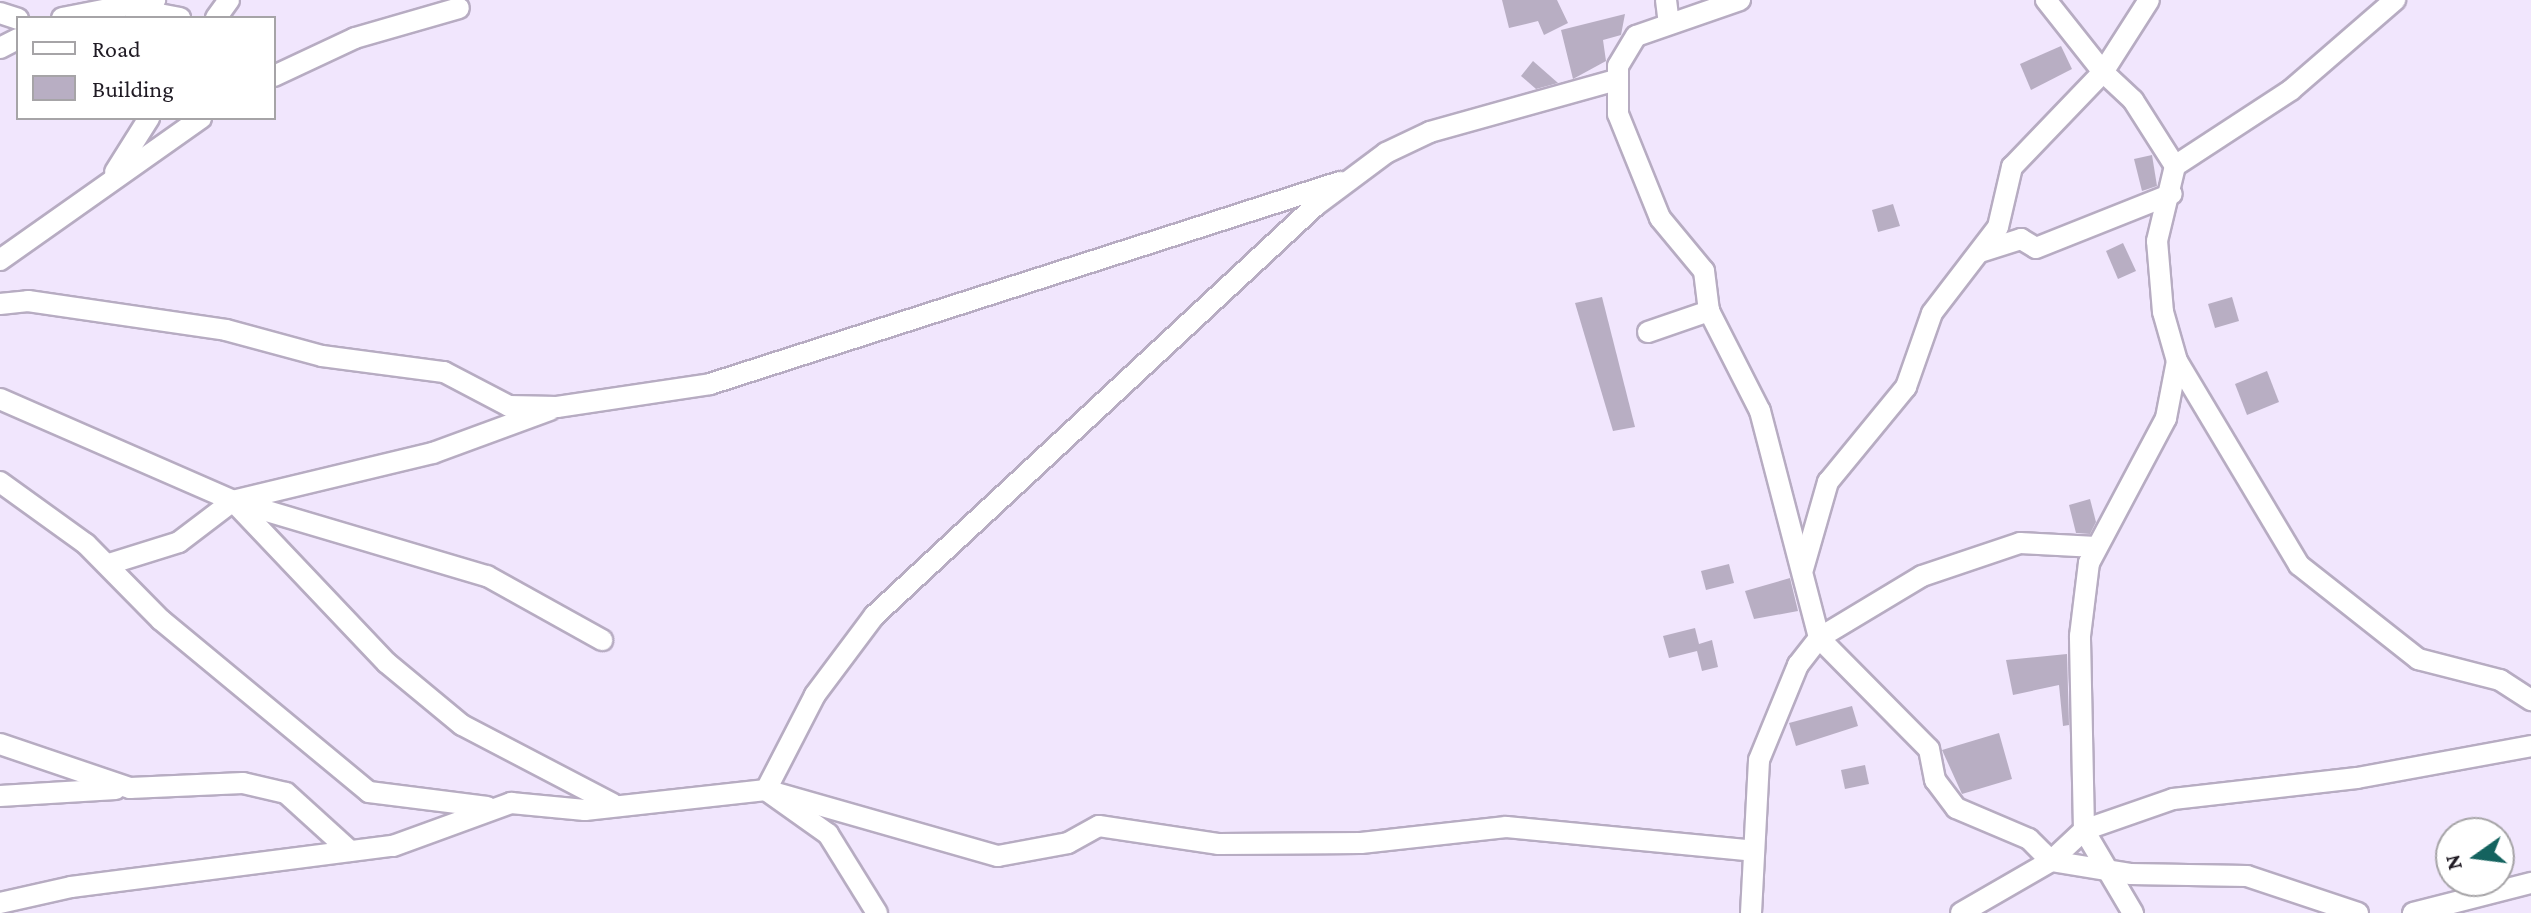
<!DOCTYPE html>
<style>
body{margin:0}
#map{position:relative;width:2531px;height:913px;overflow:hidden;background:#f1e6fd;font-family:"Crimson Pro",serif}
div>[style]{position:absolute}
.building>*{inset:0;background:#b8aec3}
.roads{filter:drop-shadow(2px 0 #b7acc2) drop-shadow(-2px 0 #b7acc2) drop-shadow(0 2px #b7acc2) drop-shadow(0 -2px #b7acc2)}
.street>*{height:20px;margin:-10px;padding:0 10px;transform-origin:10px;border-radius:10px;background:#fff}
span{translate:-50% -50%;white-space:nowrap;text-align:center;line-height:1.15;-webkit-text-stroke:7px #fff;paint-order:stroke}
.legend{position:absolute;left:16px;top:16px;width:260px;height:104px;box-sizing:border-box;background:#fff;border:2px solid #a6a4a7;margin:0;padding:10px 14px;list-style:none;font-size:24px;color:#201b24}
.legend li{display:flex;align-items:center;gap:16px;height:40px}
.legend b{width:40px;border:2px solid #a6a4a7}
.north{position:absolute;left:2435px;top:817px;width:80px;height:80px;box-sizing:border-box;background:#fff;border:2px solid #a6a4a7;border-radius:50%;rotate:256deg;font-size:22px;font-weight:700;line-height:32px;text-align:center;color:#201b24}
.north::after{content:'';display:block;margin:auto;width:28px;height:36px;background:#14635f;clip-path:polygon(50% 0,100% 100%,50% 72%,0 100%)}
</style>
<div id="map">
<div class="building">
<div style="clip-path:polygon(1502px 0,1557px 0,1568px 23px,1544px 35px,1538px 21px,1509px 28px)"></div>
<div style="clip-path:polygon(1625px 14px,1621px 35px,1603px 40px,1606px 61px,1573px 79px,1561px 30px)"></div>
<div style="clip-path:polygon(2061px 46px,2072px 69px,2031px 90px,2020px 64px)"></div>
<div style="clip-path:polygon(1533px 61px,1558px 83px,1536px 89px,1521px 76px)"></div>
<div style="clip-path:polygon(2152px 155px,2157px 186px,2142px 191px,2134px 159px)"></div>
<div style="clip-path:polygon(1893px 204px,1900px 226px,1878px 232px,1872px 210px)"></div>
<div style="clip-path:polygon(2123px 243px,2136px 271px,2118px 279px,2106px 251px)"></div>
<div style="clip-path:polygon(1602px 297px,1635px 427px,1613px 431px,1575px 303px)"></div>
<div style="clip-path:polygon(2232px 297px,2239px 321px,2215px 328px,2208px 304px)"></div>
<div style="clip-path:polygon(2267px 371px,2279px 402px,2247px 415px,2235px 384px)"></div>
<div style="clip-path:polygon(2090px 499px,2096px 522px,2090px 534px,2076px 533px,2069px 505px)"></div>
<div style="clip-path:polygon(1729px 564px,1734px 583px,1706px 590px,1701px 571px)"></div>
<div style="clip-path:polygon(1790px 578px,1798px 611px,1754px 619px,1745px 591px)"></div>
<div style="clip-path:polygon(1695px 628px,1699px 644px,1712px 640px,1718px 667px,1702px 671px,1697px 651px,1669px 658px,1663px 636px)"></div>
<div style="clip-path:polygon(2067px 654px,2069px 725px,2063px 726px,2059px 685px,2013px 695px,2006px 660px)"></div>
<div style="clip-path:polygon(1852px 706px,1858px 726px,1796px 746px,1789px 723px)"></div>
<div style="clip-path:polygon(1999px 733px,2012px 779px,1962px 794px,1942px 750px)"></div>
<div style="clip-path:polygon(1865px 765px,1869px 784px,1845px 789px,1841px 770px)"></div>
</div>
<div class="roads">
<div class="street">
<div style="left:1666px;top:0;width:24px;rotate:83deg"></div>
<div style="left:1740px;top:0;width:110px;rotate:160.9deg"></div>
<div style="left:1636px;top:36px;width:35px;rotate:121deg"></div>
<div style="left:1618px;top:66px;width:48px;rotate:90deg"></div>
<div style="left:1618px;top:114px;width:112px;rotate:68deg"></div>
<div style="left:1660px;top:218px;width:69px;rotate:50.3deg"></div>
<div style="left:1704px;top:271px;width:40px;rotate:82.9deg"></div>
<div style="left:1709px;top:311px;width:112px;rotate:63deg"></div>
<div style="left:1760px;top:411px;width:235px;rotate:75.4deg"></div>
<div style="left:1819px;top:638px;width:156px;rotate:45.3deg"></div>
<div style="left:1929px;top:749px;width:32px;rotate:79deg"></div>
<div style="left:1935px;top:780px;width:35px;rotate:53deg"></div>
<div style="left:1956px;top:808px;width:79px;rotate:23deg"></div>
<div style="left:2029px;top:839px;width:31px;rotate:45deg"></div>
<div style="left:2051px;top:861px;width:80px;rotate:9.3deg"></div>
<div style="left:2130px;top:874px;width:117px;rotate:1deg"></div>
<div style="left:2247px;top:876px;width:117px;rotate:18.4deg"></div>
<div style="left:133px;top:9px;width:48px;rotate:10.8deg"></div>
<div style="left:0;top:13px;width:19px;rotate:18deg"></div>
<div style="left:62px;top:18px;width:95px;rotate:-11deg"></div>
<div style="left:216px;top:18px;width:22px;rotate:-54deg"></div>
<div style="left:0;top:48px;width:20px;rotate:-27deg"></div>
<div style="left:274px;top:76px;width:89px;rotate:-25.1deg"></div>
<div style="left:355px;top:38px;width:108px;rotate:-16.1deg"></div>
<div style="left:1616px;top:80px;width:193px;rotate:164.4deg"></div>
<div style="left:1430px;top:132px;width:49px;rotate:154.5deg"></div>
<div style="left:1386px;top:153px;width:89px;rotate:143.3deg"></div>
<div style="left:1315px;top:206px;width:602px;rotate:137.09deg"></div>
<div style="left:874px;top:616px;width:99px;rotate:126.8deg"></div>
<div style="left:815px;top:695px;width:107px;rotate:117.3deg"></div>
<div style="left:766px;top:790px;width:241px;rotate:15.9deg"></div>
<div style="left:998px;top:856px;width:71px;rotate:-10.5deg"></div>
<div style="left:1068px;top:843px;width:35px;rotate:-29deg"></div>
<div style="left:1099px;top:826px;width:120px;rotate:8.6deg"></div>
<div style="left:1218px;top:844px;width:143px;rotate:-0.4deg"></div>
<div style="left:1361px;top:843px;width:146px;rotate:-6.3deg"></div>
<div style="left:1506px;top:827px;width:249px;rotate:5.5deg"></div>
<div style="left:2175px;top:166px;width:139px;rotate:-33.2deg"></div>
<div style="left:2291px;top:90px;width:138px;rotate:-40.9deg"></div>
<div style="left:115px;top:172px;width:64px;rotate:-57.8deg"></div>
<div style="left:1980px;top:252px;width:43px;rotate:-17.6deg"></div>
<div style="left:2021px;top:239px;width:17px;rotate:31deg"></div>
<div style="left:2036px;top:248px;width:146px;rotate:-21.7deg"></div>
<div style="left:0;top:260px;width:246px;rotate:-35.2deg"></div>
<div style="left:0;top:304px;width:28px;rotate:-6deg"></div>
<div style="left:28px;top:301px;width:200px;rotate:8.3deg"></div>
<div style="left:226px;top:330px;width:99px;rotate:15.2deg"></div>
<div style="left:322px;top:356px;width:123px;rotate:7.5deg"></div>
<div style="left:444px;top:372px;width:73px;rotate:27.6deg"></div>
<div style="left:509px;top:406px;width:48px;rotate:1.2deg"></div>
<div style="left:557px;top:407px;width:155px;rotate:-8.5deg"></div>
<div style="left:710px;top:384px;width:662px;rotate:-17.78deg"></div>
<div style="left:1648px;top:332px;width:65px;rotate:-19deg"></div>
<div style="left:2177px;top:361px;width:238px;rotate:59.1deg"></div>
<div style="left:2299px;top:565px;width:152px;rotate:38.3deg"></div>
<div style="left:2418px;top:659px;width:85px;rotate:14.4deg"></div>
<div style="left:2500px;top:680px;width:37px;rotate:33deg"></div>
<div style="left:0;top:399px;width:254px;rotate:23.6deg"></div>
<div style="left:233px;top:501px;width:265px;rotate:16.5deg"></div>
<div style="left:487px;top:576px;width:132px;rotate:29.1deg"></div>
<div style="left:0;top:482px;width:106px;rotate:35.8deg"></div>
<div style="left:86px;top:544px;width:107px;rotate:45.4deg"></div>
<div style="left:161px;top:620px;width:270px;rotate:39.6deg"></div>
<div style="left:369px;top:792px;width:119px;rotate:7.2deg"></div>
<div style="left:236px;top:504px;width:219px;rotate:46.5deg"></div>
<div style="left:387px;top:663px;width:97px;rotate:39.6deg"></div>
<div style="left:462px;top:725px;width:170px;rotate:27.6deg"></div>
<div style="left:109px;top:564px;width:73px;rotate:-17.4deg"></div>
<div style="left:179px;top:542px;width:68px;rotate:-37.2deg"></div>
<div style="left:233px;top:501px;width:206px;rotate:-13.5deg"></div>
<div style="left:433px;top:453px;width:125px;rotate:-20.2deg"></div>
<div style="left:1803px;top:569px;width:91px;rotate:-74deg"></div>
<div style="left:1828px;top:482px;width:123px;rotate:-50.6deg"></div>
<div style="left:1906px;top:387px;width:78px;rotate:-70.6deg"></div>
<div style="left:1932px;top:313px;width:108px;rotate:-52.5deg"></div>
<div style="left:1998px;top:227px;width:62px;rotate:-76.9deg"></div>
<div style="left:2012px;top:167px;width:132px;rotate:-46.2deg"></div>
<div style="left:2103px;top:72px;width:92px;rotate:-128.4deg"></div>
<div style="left:0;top:744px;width:137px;rotate:18.7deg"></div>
<div style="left:130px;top:788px;width:113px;rotate:-2.5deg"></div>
<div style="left:243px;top:783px;width:44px;rotate:13.1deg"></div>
<div style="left:286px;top:793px;width:86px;rotate:42.2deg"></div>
<div style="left:0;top:796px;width:116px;rotate:-3.5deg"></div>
<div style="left:0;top:903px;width:73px;rotate:-12.7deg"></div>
<div style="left:71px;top:887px;width:325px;rotate:-7.3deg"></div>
<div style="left:393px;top:846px;width:126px;rotate:-20deg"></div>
<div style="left:511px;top:803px;width:74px;rotate:5.4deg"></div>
<div style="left:585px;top:810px;width:182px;rotate:-6.3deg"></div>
<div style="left:766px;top:790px;width:76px;rotate:35.4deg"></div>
<div style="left:828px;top:834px;width:93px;rotate:58.2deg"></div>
<div style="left:1751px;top:913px;width:153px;rotate:-87deg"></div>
<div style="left:1759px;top:760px;width:103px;rotate:-67.7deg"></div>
<div style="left:1798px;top:665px;width:34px;rotate:-52deg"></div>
<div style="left:1819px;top:638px;width:120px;rotate:-31deg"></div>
<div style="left:1922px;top:576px;width:103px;rotate:-18.6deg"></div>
<div style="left:2020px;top:543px;width:76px;rotate:3deg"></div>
<div style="left:1961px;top:913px;width:104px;rotate:-30deg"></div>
<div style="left:2051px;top:861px;width:45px;rotate:-43.2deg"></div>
<div style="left:2084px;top:830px;width:94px;rotate:-19.2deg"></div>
<div style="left:2173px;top:799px;width:185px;rotate:-6.5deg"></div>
<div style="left:2357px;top:778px;width:177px;rotate:-10.4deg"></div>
<div style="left:2133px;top:913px;width:96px;rotate:-120.6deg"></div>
<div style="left:2084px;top:830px;width:194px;rotate:-91.2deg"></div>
<div style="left:2080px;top:636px;width:74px;rotate:-83deg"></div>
<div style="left:2089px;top:563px;width:164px;rotate:-62deg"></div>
<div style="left:2166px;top:418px;width:58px;rotate:-79.1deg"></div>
<div style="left:2177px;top:361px;width:51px;rotate:-105.9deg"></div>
<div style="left:2163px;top:312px;width:71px;rotate:-94.8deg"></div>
<div style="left:2157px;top:241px;width:77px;rotate:-76.5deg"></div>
<div style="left:2175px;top:166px;width:78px;rotate:-122.5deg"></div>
<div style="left:2133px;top:100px;width:41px;rotate:-137deg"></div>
<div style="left:2103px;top:72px;width:85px;rotate:-57.4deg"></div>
<div style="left:2413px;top:913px;width:122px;rotate:-14.3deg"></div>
</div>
</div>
<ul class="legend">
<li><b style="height:10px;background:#fff"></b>Road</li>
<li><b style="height:22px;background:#b8aec3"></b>Building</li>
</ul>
<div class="north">N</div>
</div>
